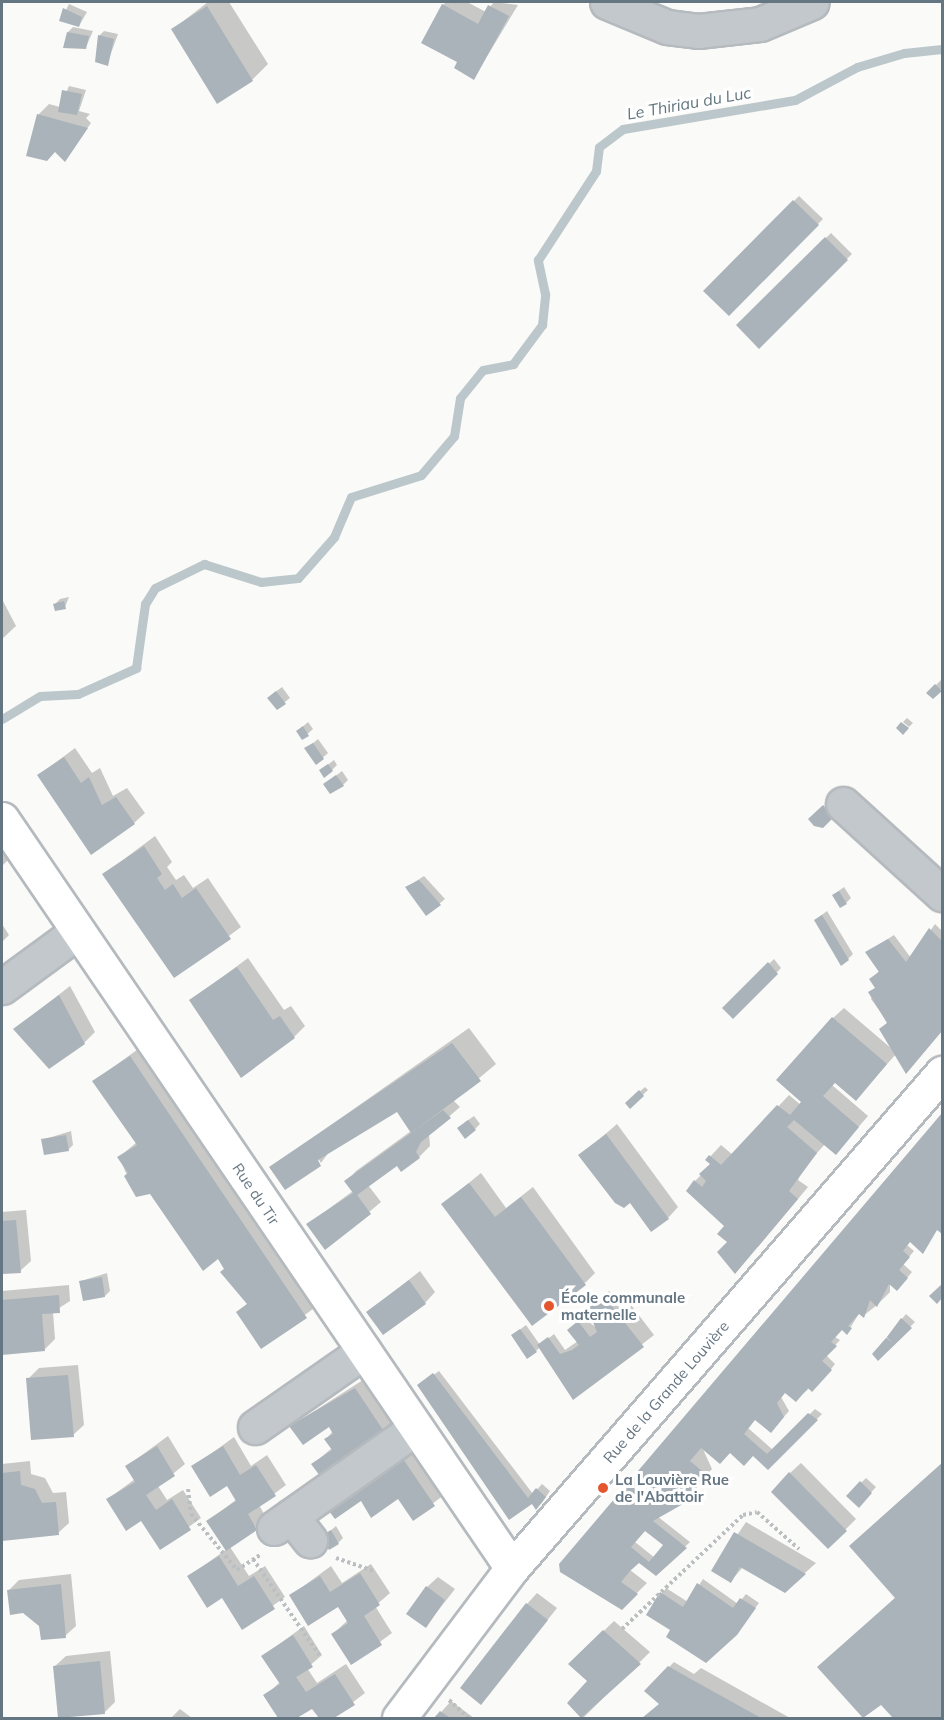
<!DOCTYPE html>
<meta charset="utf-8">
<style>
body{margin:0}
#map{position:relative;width:944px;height:1720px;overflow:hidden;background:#fafaf8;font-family:Mulish,sans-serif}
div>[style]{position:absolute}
.shadow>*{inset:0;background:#0003}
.stream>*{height:9px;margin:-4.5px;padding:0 4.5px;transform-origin:4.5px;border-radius:4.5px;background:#bbc7cb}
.building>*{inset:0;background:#aab3b9}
.path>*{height:4px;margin-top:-2px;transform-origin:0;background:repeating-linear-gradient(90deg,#bbbfc2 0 3px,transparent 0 6px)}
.roads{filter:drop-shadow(2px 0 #b5babe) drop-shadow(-2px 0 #b5babe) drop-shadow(0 2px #b5babe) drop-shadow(0 -2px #b5babe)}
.minor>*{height:33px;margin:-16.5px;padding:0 16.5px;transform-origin:16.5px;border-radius:16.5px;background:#c3c8cc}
.major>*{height:33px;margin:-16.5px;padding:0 16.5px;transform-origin:16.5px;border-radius:16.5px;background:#fff}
.dots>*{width:16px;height:16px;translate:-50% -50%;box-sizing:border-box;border:3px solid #fff;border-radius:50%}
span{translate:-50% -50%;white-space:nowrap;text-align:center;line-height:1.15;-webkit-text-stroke:6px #fff;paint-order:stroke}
.street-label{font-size:15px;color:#657683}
.poi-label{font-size:15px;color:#657683;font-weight:700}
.left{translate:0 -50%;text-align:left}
.water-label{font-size:16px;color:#60757c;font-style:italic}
.frame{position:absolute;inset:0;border:3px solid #657683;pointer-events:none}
</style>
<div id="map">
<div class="shadow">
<div style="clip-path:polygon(208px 2px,229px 2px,268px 64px,252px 80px,173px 29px)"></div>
<div style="clip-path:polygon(446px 2px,467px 2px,486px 12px,494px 2px,518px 5px,474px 78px,459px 62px,443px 5px)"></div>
<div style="clip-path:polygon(69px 4px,87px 12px,79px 26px,61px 20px)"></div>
<div style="clip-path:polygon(73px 27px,93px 31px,86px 47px,68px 32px)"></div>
<div style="clip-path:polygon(104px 31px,118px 34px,107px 64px,99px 36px)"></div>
<div style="clip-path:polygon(69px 86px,86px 90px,79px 111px,90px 114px,86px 118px,91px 123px,65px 160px,38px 115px,49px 104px,60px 107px)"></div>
<div style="clip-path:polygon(799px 196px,823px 219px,729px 314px,705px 291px)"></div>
<div style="clip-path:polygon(831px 233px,852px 254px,759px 346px,738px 325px)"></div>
<div style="clip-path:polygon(69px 597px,65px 607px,55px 604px,60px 599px)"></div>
<div style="clip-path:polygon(2px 599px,16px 626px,2px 639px)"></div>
<div style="clip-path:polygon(941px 680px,942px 688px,933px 697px,928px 693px)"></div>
<div style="clip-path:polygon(282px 687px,290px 698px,277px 708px,274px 693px)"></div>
<div style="clip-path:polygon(907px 718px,913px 723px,909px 727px,903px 722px)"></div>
<div style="clip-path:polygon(308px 722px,313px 729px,303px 738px,298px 731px)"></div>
<div style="clip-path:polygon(318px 739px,328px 753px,317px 763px,306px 749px)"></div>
<div style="clip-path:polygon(75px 748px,92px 773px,100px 768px,113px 796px,127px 788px,145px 813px,134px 823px,39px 775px)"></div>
<div style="clip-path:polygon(334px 760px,337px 765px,332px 770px,326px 766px)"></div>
<div style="clip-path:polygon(342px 771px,348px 780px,343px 785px,325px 784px)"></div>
<div style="clip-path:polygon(155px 836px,172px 862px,167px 867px,176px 880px,184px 875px,193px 888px,208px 878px,241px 927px,175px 976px,104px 874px)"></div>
<div style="clip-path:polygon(2px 841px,12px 856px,2px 866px)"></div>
<div style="clip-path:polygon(424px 876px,445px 899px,427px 914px,407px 887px)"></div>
<div style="clip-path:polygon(844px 887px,851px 898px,846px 903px,833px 895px)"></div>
<div style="clip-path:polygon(827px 911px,853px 954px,848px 959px,815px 920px)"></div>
<div style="clip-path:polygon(2px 924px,9px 935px,2px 942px)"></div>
<div style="clip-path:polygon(935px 924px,942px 931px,942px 1031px,907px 1071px,896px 1054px,866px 1088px,836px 1081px,832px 1085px,868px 1116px,836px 1153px,825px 1144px,801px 1171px,798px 1180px,808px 1187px,758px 1247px,729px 1242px,731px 1220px,695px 1181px,712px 1164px,707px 1160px,721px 1145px,733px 1155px,789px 1095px,801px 1105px,833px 1018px,844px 1008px,892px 1049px,881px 1029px,888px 1022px,871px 999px,876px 987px,871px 979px,879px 971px,867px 952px,894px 935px,911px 958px)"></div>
<div style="clip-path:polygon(248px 958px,284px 1010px,291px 1006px,305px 1026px,294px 1037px,191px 1000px)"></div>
<div style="clip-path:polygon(774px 959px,781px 968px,733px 1017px,724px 1008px)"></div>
<div style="clip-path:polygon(70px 986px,95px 1032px,84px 1043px,15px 1029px)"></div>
<div style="clip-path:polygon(469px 1028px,496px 1064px,453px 1100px,460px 1107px,429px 1134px,430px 1146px,419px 1157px,402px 1170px,398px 1164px,368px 1185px,381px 1202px,326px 1248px,308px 1224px,353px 1191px,346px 1182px,356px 1171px,411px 1131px,397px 1110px,329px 1152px,321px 1163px,318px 1158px,271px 1167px)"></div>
<div style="clip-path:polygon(141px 1047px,317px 1306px,261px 1347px,238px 1313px,248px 1303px,218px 1257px,151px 1193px,133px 1189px,119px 1157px,137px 1142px,94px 1081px)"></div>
<div style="clip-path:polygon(645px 1087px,648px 1090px,630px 1107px,627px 1103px)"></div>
<div style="clip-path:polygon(474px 1116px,480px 1124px,475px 1129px,464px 1123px)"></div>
<div style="clip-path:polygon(evenodd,942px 1117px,942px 1232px,938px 1228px,923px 1251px,911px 1240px,907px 1245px,914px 1251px,903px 1264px,912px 1272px,902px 1284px,890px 1282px,890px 1292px,877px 1305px,863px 1316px,860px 1312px,847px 1333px,842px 1328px,835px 1337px,840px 1340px,826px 1355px,835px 1364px,831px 1369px,796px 1400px,786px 1391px,781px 1397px,789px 1411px,776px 1426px,756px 1418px,748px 1428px,773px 1450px,815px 1409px,822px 1414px,768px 1468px,753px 1454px,702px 1447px,712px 1469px,683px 1502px,657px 1516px,690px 1542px,656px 1574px,639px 1561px,630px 1570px,647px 1583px,621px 1609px,561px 1572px,942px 1117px,646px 1529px,666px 1545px,655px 1558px,635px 1542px,646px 1529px)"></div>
<div style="clip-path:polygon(617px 1124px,678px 1207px,668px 1218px,631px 1201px,581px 1155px)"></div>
<div style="clip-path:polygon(71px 1131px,73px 1145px,68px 1150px,42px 1140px)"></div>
<div style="clip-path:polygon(481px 1173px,506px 1208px,533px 1187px,595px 1273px,585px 1283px,443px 1204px)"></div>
<div style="clip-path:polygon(26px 1210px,31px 1261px,20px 1271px,2px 1273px,2px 1212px)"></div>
<div style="clip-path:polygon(420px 1271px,435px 1292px,425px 1303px,368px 1312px)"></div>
<div style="clip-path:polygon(107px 1273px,110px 1291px,105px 1296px,81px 1281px)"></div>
<div style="clip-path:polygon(69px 1285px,70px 1301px,53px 1312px,55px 1339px,44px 1350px,2px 1353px,2px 1291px)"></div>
<div style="clip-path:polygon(609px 1291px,622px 1306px,628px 1301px,654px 1335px,573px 1398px,540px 1347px,536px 1351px,518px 1331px,526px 1325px,540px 1345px,554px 1334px,565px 1350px,578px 1341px,574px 1325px,584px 1318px,598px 1329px,594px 1303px)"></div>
<div style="clip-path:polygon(906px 1314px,915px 1322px,878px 1359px,873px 1354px)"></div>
<div style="clip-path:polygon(78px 1365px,84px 1425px,73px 1435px,28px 1379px,39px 1368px)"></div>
<div style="clip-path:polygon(439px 1371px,533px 1494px,542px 1484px,550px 1491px,541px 1504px,532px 1502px,510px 1518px,422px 1383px)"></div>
<div style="clip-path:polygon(366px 1378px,397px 1424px,386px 1435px,313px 1464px,332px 1448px,326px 1439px,333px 1431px,329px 1425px,291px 1426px)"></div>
<div style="clip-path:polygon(168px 1436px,185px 1464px,158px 1486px,167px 1500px,183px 1490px,201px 1518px,160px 1548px,142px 1519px,108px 1499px,135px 1479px,127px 1466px)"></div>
<div style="clip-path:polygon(234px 1437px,251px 1466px,267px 1455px,286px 1485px,259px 1505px,267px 1519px,230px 1547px,249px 1576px,265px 1566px,285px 1597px,242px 1628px,222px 1596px,189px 1576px,227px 1549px,208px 1521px,237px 1499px,227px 1484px,193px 1467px)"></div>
<div style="clip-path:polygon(408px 1441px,445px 1494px,413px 1519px,398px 1497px,372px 1515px)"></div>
<div style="clip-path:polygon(30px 1461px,31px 1474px,45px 1478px,53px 1493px,66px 1492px,69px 1523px,58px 1533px,2px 1539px,2px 1464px)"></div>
<div style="clip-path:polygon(801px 1463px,856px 1519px,828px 1547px,790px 1473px)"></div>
<div style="clip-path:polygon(942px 1463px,942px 1715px,895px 1718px,881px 1702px,819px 1667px,896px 1597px,867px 1531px)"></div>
<div style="clip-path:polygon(866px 1478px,876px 1487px,859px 1505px,848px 1496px)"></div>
<div style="clip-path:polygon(746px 1522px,816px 1563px,785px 1591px,743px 1567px,731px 1581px,713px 1571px)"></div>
<div style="clip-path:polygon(336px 1526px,343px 1538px,338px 1543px,323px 1537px)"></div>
<div style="clip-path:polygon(371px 1564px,390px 1593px,375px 1606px,392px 1633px,351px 1663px,333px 1634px,348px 1620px,338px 1605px,290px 1596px,331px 1566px,342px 1583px)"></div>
<div style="clip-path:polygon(71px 1574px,76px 1626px,65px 1636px,41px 1626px,9px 1590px,19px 1580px)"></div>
<div style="clip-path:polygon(438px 1577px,455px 1589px,426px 1626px,427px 1587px)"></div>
<div style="clip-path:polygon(703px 1579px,738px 1604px,746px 1594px,759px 1603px,736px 1634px,648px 1615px,666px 1588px,688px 1602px)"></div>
<div style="clip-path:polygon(537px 1593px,557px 1608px,522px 1652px,527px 1604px)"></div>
<div style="clip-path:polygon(614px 1621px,650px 1652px,583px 1718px,569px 1703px,590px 1681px,570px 1664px)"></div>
<div style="clip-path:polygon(304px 1626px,322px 1655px,307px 1668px,317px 1683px,346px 1664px,365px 1693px,332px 1718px,321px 1718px,313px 1706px,294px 1718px,280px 1718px,265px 1696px,280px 1682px,263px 1656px)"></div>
<div style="clip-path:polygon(110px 1651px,115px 1702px,104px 1713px,55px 1666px,66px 1656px)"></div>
<div style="clip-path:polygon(674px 1662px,694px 1674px,701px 1668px,790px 1718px,644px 1718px,661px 1703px,646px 1691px)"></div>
<div style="clip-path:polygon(451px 1701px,474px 1718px,436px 1718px)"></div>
<div style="clip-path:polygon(180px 1709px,192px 1718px,171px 1718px)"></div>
</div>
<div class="stream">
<div style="left:2px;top:719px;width:44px;rotate:-31.2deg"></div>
<div style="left:40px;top:696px;width:38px;rotate:-3deg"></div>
<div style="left:78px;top:694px;width:64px;rotate:-24.1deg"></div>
<div style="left:136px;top:668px;width:65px;rotate:-82deg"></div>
<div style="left:145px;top:604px;width:19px;rotate:-58deg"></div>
<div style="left:155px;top:588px;width:55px;rotate:-26.1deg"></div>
<div style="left:204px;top:564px;width:60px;rotate:17.5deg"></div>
<div style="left:261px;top:582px;width:37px;rotate:-6deg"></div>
<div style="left:298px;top:578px;width:55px;rotate:-48.7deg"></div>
<div style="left:334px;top:537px;width:43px;rotate:-67deg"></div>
<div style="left:351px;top:497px;width:73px;rotate:-17.4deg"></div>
<div style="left:421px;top:475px;width:51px;rotate:-49.8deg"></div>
<div style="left:454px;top:436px;width:38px;rotate:-81deg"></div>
<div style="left:460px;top:398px;width:36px;rotate:-51deg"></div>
<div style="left:483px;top:370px;width:31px;rotate:-11deg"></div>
<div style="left:513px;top:364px;width:49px;rotate:-53.4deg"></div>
<div style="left:542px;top:325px;width:31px;rotate:-84deg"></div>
<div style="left:545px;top:294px;width:35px;rotate:-102deg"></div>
<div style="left:538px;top:260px;width:106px;rotate:-56.9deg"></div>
<div style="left:596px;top:171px;width:24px;rotate:-83deg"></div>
<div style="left:599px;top:147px;width:30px;rotate:-37deg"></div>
<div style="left:623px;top:129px;width:174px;rotate:-9.6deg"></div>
<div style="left:795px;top:100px;width:70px;rotate:-28deg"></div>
<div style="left:857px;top:67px;width:49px;rotate:-16.6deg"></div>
<div style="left:904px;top:53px;width:38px;rotate:-6deg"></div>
</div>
<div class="building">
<div style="clip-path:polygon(442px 4px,478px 24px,488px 5px,509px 16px,474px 80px,454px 68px,457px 62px,421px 43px)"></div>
<div style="clip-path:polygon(207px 6px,253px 81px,217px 104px,171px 29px)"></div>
<div style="clip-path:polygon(63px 8px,82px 17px,79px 27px,59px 21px)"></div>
<div style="clip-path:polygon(67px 32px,89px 36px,86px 49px,63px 48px)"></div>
<div style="clip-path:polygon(98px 35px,114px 39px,108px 66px,95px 62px)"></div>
<div style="clip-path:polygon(62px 90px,82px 94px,77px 115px,58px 112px)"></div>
<div style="clip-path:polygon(37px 114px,88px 128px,65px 162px,55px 152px,47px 161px,26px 156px)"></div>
<div style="clip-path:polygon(793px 200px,819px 225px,729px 316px,703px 291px)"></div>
<div style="clip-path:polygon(825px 237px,848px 260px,759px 349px,736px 325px)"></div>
<div style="clip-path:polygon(64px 601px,66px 609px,55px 611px,53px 604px)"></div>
<div style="clip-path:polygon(935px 684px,942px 691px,933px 699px,926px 693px)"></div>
<div style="clip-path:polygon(276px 691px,286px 704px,277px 710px,267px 698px)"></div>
<div style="clip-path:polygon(901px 722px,909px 728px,903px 735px,896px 728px)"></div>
<div style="clip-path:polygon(303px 726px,309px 736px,302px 740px,296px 731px)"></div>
<div style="clip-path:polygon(313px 743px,324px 759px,316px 765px,304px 748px)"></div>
<div style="clip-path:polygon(64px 757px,81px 783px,89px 777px,102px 805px,116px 797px,135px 824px,91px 855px,37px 775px)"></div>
<div style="clip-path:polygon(328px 764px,333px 771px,324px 778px,319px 770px)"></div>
<div style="clip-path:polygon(336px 775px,344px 786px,330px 794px,323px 784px)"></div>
<div style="clip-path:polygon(823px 805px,834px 817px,823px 828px,814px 826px,808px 819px)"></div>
<div style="clip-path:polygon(144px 846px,162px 874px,157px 878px,165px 890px,173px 884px,182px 898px,196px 888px,231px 939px,174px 978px,102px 874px)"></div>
<div style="clip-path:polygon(419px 880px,441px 905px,426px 916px,405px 887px)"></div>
<div style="clip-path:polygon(839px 891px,847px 904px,840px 908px,832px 895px)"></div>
<div style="clip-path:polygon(822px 915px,849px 960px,841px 966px,814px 920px)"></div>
<div style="clip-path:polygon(929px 928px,942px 941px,942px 1031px,906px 1074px,879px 1029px,887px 1023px,868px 992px,875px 988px,869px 979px,879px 972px,865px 952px,888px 939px,906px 962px)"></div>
<div style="clip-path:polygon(768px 962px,778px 974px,733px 1019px,722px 1008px)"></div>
<div style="clip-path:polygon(237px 967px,273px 1020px,280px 1016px,295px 1038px,241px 1078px,189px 1000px)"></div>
<div style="clip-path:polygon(59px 995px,85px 1044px,49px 1069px,13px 1029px)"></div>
<div style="clip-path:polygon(832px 1017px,887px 1064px,856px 1101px,835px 1083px,823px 1096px,859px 1127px,836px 1155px,794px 1120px,787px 1127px,817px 1153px,789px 1191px,798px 1199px,735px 1274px,717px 1252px,727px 1242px,717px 1234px,724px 1226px,686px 1191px,694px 1180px,702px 1187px,706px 1181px,699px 1174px,710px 1164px,705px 1160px,709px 1155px,721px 1165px,777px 1105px,790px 1115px,801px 1102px,776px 1080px)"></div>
<div style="clip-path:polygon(452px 1043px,481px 1081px,411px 1133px,397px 1112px,318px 1160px,321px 1166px,285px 1190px,269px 1167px)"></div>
<div style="clip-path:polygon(130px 1056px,307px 1318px,261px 1349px,236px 1312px,247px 1304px,220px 1272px,224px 1269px,218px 1259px,203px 1271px,150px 1194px,136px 1197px,124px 1176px,128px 1173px,117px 1157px,137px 1145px,92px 1081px)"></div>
<div style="clip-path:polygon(639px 1090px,644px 1096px,630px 1109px,625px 1103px)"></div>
<div style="clip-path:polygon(443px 1110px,451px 1118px,421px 1142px,416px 1152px,420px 1158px,401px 1172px,397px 1166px,357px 1195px,371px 1214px,325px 1250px,306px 1224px,353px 1193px,344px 1181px)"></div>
<div style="clip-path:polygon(evenodd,942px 1113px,942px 1234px,937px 1230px,923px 1254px,910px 1242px,903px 1251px,910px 1257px,899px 1270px,908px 1278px,897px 1291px,889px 1284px,877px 1307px,870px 1300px,864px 1318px,859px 1314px,848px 1326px,852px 1328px,847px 1335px,842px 1330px,831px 1342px,837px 1346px,822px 1361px,832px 1370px,812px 1392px,808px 1388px,796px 1402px,785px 1393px,777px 1403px,784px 1417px,771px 1433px,755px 1420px,744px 1434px,767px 1454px,808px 1413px,818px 1420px,768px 1470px,753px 1456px,744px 1466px,730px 1453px,720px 1464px,701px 1448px,690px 1461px,703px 1472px,702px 1481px,683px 1504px,653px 1521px,687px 1548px,656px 1576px,639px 1563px,630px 1571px,621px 1582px,638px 1594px,622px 1610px,560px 1572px,559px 1564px,942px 1113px,645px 1531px,663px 1545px,649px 1562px,631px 1547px,645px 1531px)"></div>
<div style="clip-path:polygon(468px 1120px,476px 1130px,465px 1139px,457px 1128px)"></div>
<div style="clip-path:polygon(606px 1134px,669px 1219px,651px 1232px,630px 1203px,624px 1208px,615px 1203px,578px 1155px)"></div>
<div style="clip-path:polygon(66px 1135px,69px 1151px,44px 1155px,41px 1139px)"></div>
<div style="clip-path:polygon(469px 1183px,495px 1217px,521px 1197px,586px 1285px,532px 1326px,441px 1204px)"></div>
<div style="clip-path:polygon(16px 1220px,21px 1273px,2px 1274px,2px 1221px)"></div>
<div style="clip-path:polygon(102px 1277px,105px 1297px,83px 1301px,79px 1281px)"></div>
<div style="clip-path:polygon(409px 1280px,426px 1304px,383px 1335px,366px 1312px)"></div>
<div style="clip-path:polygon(942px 1284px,942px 1298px,937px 1304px,929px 1296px)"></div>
<div style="clip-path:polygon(59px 1295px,60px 1313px,42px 1314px,45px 1351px,2px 1355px,2px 1300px)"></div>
<div style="clip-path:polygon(603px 1295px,644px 1347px,573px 1400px,537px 1345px,548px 1337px,560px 1354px,572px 1350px,579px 1345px,567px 1330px,578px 1321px,590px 1337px,597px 1332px,587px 1308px)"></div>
<div style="clip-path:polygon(901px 1318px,912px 1328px,878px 1361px,872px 1354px,886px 1338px,893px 1343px,887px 1337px)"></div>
<div style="clip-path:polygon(520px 1329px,537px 1352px,527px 1359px,511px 1335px)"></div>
<div style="clip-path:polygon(433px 1373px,528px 1498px,536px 1488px,546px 1497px,536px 1510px,532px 1504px,509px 1520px,417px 1385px)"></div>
<div style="clip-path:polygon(68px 1375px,74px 1437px,31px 1440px,26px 1378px)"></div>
<div style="clip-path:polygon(355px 1388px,387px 1436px,323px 1480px,311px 1464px,332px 1450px,324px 1439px,333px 1434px,329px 1427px,303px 1445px,289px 1426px)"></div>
<div style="clip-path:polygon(157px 1446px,175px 1476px,146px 1495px,156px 1510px,172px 1499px,191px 1530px,160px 1550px,141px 1521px,126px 1531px,106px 1499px,135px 1482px,125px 1466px)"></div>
<div style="clip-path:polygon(223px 1446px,240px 1475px,256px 1465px,276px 1496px,248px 1514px,257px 1530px,226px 1551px,206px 1521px,236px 1501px,227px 1486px,210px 1497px,191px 1466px)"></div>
<div style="clip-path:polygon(397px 1450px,435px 1506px,413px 1521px,398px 1499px,371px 1518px,361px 1501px,335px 1519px,322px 1502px)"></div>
<div style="clip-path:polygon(942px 1463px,942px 1717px,893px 1718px,881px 1705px,863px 1718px,817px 1667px,895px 1598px,849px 1546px)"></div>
<div style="clip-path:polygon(20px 1471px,21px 1485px,35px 1489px,42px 1503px,56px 1502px,59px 1535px,2px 1541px,2px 1473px)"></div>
<div style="clip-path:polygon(789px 1472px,847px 1531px,828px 1549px,771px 1492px)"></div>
<div style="clip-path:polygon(860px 1481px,872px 1493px,859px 1508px,846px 1496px)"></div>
<div style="clip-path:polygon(331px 1530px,339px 1544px,329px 1550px,321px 1536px)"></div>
<div style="clip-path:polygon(734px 1532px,806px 1574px,785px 1593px,740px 1567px,731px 1583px,711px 1571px)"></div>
<div style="clip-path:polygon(219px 1556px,238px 1586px,254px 1576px,275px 1609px,242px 1630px,222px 1598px,207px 1608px,187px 1576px)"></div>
<div style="clip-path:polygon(360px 1573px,380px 1605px,364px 1616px,382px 1645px,351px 1665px,331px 1634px,348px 1623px,338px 1607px,308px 1626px,289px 1595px,320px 1576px,330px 1592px)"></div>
<div style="clip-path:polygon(697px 1583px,733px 1608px,740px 1598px,756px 1608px,737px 1635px,706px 1663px,666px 1637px,670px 1630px,646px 1615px,660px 1592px,683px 1607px)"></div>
<div style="clip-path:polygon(61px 1584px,66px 1638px,41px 1640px,39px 1626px,23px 1613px,10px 1615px,7px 1590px)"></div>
<div style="clip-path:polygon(426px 1586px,445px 1600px,426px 1628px,406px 1614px)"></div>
<div style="clip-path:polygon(526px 1603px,548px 1620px,481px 1705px,460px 1688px)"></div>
<div style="clip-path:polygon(603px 1630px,641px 1664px,581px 1718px,567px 1703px,587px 1681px,568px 1664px)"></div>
<div style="clip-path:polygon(293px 1635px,313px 1667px,296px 1677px,306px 1692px,335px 1674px,355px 1705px,334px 1718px,319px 1718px,312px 1709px,297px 1718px,278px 1718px,263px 1695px,280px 1684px,261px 1656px)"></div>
<div style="clip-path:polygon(100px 1661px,105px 1714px,58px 1718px,53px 1666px)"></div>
<div style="clip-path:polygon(668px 1666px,689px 1678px,761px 1718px,642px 1718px,659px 1704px,644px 1691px)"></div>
<div style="clip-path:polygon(440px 1711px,450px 1718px,434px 1718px)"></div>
</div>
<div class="path">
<div style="left:188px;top:1489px;width:25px;rotate:83deg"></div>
<div style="left:191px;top:1514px;width:72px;rotate:50.6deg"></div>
<div style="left:237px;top:1570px;width:27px;rotate:-33deg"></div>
<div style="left:336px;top:1558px;width:39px;rotate:19deg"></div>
<div style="left:253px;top:1559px;width:118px;rotate:55.4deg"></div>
<div style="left:622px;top:1629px;width:166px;rotate:-43.3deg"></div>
<div style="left:743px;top:1515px;width:14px;rotate:-12deg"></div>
<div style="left:757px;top:1512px;width:56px;rotate:41.4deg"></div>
<div style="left:449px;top:1700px;width:26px;rotate:43deg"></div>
</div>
<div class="roads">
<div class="minor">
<div style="left:607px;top:2px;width:65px;rotate:22.6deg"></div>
<div style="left:667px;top:27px;width:31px;rotate:7deg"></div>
<div style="left:698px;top:31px;width:62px;rotate:-6.4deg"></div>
<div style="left:760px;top:24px;width:56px;rotate:-22.9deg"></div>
<div style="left:843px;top:804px;width:134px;rotate:42.3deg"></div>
<div style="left:2px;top:987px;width:93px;rotate:-36.3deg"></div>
<div style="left:255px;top:1427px;width:133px;rotate:-34.9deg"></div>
<div style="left:291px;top:1516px;width:31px;rotate:52deg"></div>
<div style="left:274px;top:1528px;width:174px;rotate:-35.2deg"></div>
</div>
<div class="major">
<div style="left:2px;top:819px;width:906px;rotate:55.75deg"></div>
<div style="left:399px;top:1718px;width:188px;rotate:-53deg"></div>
<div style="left:512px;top:1568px;width:656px;rotate:-49.02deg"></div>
</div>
</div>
<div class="dots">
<div style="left:549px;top:1306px;background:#e4572e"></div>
<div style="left:603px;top:1488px;background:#e4572e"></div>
</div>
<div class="street-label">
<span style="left:256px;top:1194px;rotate:56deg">Rue du Tir</span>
<span style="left:666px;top:1392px;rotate:-49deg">Rue de la Grande Louvière</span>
</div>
<div class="poi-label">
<span class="left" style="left:561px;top:1306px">École communale<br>maternelle</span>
<span class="left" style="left:615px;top:1488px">La Louvière Rue<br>de l'Abattoir</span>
</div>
<div class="water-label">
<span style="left:689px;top:103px;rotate:-10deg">Le Thiriau du Luc</span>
</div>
<div class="frame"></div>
</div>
